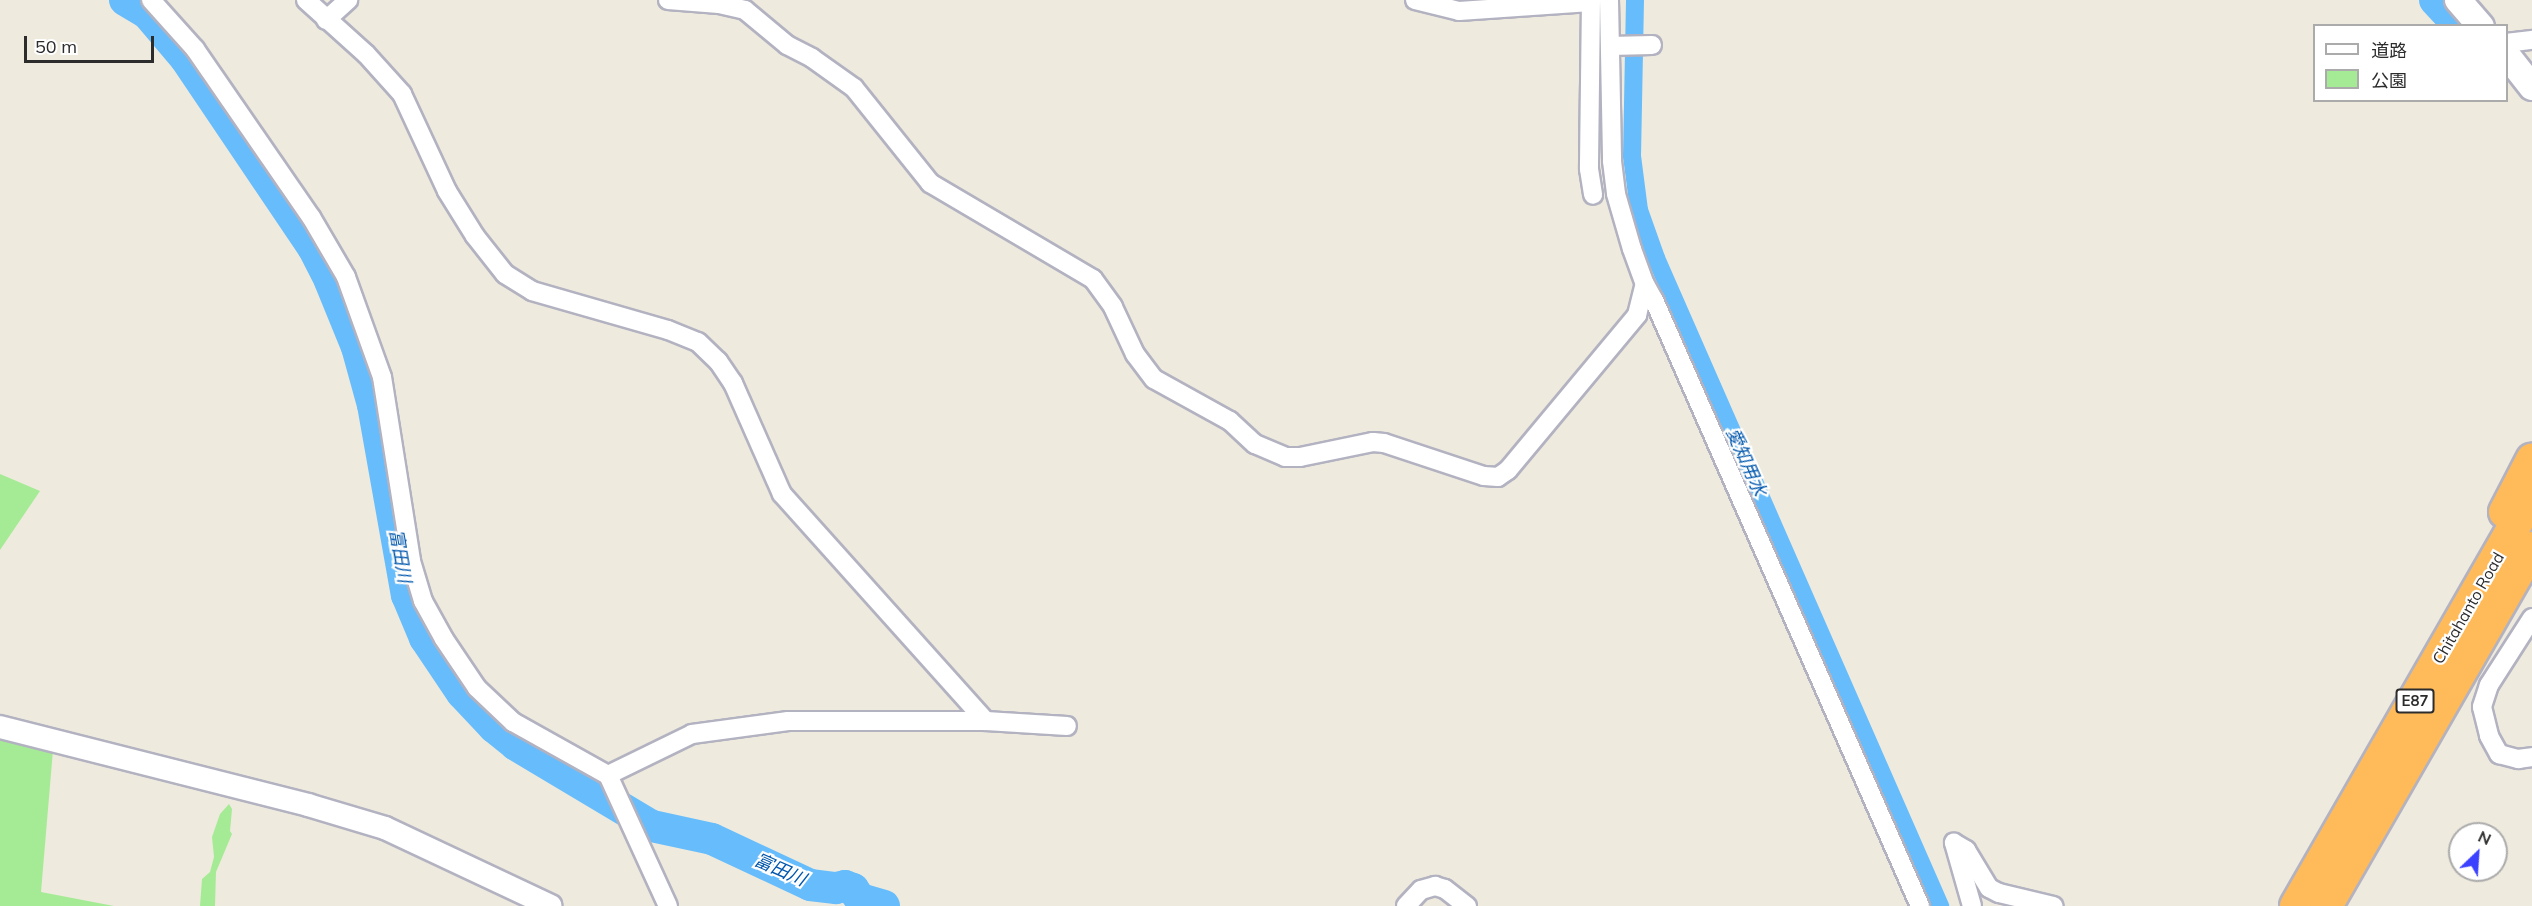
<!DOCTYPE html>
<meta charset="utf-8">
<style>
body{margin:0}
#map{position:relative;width:2532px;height:906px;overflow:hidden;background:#efeade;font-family:Mulish,"Noto Sans JP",sans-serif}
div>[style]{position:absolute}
.green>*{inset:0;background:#a5eb95}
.canal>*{height:18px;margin:-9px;padding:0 9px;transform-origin:9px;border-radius:9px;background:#67bdfb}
.river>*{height:32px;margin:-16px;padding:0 16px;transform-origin:16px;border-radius:16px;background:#67bdfb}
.roads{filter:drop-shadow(2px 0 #b2b2c1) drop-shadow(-2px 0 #b2b2c1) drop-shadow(0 2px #b2b2c1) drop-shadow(0 -2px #b2b2c1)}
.minor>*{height:18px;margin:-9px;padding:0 9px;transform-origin:9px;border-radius:9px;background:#fff}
.tertiary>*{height:22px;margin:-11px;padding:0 11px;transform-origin:11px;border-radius:11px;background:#fff}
.secondary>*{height:26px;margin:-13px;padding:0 13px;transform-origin:13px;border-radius:13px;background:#fff}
.motorway>*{height:32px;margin:-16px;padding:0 16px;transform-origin:16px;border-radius:16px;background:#ffba59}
span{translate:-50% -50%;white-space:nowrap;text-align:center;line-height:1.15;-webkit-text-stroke:4.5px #fff;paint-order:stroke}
.shield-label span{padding:2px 4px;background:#fff;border:2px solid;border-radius:4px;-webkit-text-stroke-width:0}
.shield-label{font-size:15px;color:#2c2c2c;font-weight:700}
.street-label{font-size:16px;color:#2c2c2c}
.water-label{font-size:18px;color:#0057ad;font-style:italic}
.legend{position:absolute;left:2313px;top:24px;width:195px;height:78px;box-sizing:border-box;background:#fff;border:2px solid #ababab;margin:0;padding:8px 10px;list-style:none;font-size:18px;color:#2c2c2c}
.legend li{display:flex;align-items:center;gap:12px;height:30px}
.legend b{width:30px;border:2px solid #ababab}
.north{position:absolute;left:2448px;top:822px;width:60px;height:60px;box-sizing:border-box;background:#fff;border:2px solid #ababab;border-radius:50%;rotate:25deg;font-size:16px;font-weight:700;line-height:24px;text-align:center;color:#2c2c2c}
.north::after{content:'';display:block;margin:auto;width:21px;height:27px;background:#3b41ff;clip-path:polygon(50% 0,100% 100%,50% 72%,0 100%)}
.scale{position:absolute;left:24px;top:36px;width:130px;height:27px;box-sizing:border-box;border:3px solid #2c2c2c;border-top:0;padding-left:8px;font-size:18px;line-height:21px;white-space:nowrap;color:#2c2c2c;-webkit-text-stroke:4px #fff;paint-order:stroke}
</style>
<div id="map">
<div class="green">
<div style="clip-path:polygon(0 474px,40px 491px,0 550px)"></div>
<div style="clip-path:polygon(0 736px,53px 750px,41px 892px,114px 906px,0 906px)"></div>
<div style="clip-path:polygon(229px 804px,232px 809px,230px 831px,232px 834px,216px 872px,215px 906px,200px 906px,202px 879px,210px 872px,214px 857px,212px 837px,220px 814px)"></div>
</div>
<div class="canal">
<div style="left:1635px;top:0;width:156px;rotate:91.1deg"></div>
<div style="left:1632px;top:156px;width:54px;rotate:82.6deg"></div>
<div style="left:1639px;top:210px;width:51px;rotate:70.5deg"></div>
<div style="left:1656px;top:258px;width:708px;rotate:66.33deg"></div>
</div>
<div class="river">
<div style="left:125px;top:0;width:26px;rotate:31deg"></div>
<div style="left:147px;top:13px;width:60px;rotate:49.7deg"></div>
<div style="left:186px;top:59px;width:227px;rotate:56deg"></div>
<div style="left:313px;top:247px;width:38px;rotate:63deg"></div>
<div style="left:330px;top:281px;width:71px;rotate:67.8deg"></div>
<div style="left:357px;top:347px;width:60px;rotate:74.6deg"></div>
<div style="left:373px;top:405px;width:193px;rotate:79.9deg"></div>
<div style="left:407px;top:595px;width:47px;rotate:67.3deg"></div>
<div style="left:425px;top:638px;width:66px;rotate:56.1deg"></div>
<div style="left:462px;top:693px;width:47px;rotate:46.7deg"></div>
<div style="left:494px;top:727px;width:28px;rotate:39deg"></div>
<div style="left:516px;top:745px;width:158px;rotate:30.8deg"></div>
<div style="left:652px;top:826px;width:61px;rotate:12.2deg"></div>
<div style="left:712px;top:839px;width:108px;rotate:25.1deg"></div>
<div style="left:810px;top:885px;width:26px;rotate:7deg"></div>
<div style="left:836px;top:888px;width:9px;rotate:-13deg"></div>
<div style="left:845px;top:886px;width:9px;rotate:21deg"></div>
<div style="left:853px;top:889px;width:12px;rotate:55deg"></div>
<div style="left:860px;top:899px;width:25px;rotate:16deg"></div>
<div style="left:2435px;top:0;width:35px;rotate:47deg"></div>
</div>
<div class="roads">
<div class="minor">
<div style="left:151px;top:0;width:66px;rotate:48.1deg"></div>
<div style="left:195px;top:49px;width:204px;rotate:55.4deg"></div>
<div style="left:311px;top:217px;width:69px;rotate:59.7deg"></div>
<div style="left:346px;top:277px;width:106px;rotate:70.2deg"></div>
<div style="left:382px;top:377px;width:186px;rotate:81deg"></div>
<div style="left:411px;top:561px;width:42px;rotate:73.3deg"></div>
<div style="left:423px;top:601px;width:43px;rotate:61.1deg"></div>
<div style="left:444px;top:639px;width:59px;rotate:56deg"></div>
<div style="left:477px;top:688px;width:50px;rotate:43.4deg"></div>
<div style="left:513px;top:722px;width:109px;rotate:29.2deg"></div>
<div style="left:608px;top:775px;width:144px;rotate:65.4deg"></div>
<div style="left:306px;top:0;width:81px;rotate:42deg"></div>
<div style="left:366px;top:54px;width:54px;rotate:48deg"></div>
<div style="left:402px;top:94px;width:107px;rotate:65.1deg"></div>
<div style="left:447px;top:191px;width:53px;rotate:58.1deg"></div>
<div style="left:475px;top:236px;width:48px;rotate:51.7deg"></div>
<div style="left:505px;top:274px;width:32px;rotate:32deg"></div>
<div style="left:532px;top:291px;width:141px;rotate:16deg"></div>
<div style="left:668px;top:330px;width:32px;rotate:22deg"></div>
<div style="left:698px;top:342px;width:28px;rotate:44deg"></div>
<div style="left:718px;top:361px;width:27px;rotate:56deg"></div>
<div style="left:733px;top:383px;width:121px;rotate:66.2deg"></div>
<div style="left:782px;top:494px;width:305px;rotate:48.1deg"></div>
<div style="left:668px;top:0;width:51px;rotate:4.5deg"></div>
<div style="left:719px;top:4px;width:27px;rotate:13deg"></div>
<div style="left:745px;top:10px;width:55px;rotate:39.8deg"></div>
<div style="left:787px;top:45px;width:28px;rotate:27deg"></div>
<div style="left:812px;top:58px;width:52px;rotate:35.5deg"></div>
<div style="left:854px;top:88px;width:122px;rotate:51.3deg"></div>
<div style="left:930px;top:183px;width:189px;rotate:30.5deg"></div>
<div style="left:1093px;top:279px;width:34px;rotate:54deg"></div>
<div style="left:1113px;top:307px;width:52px;rotate:64.9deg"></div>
<div style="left:1135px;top:354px;width:31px;rotate:53deg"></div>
<div style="left:1154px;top:379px;width:87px;rotate:28.9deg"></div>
<div style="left:1230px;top:421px;width:34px;rotate:43deg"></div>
<div style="left:1255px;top:444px;width:33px;rotate:23deg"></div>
<div style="left:1285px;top:457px;width:15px"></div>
<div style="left:1300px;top:457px;width:75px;rotate:-11.6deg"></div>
<div style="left:1373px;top:442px;width:11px;rotate:5deg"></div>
<div style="left:1384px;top:443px;width:105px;rotate:18.3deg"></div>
<div style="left:1484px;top:476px;width:14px;rotate:4deg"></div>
<div style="left:1498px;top:477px;width:12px;rotate:-35deg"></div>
<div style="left:1508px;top:470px;width:202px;rotate:-50.2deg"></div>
<div style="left:1637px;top:315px;width:32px;rotate:-76deg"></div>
<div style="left:1415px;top:0;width:45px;rotate:14deg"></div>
<div style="left:1459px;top:11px;width:132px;rotate:-3.9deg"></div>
<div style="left:1591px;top:0;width:169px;rotate:90.7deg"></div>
<div style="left:1589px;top:169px;width:26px;rotate:81deg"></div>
<div style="left:1609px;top:0;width:161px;rotate:88.9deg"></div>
<div style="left:1612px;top:161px;width:33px;rotate:83deg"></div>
<div style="left:1616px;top:194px;width:57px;rotate:73.8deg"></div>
<div style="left:1632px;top:249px;width:37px;rotate:70deg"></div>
<div style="left:1645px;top:284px;width:18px;rotate:61deg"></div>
<div style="left:1654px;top:300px;width:662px;rotate:66.3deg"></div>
<div style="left:326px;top:20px;width:30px;rotate:-42deg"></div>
<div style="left:2506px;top:43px;width:26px;rotate:-7deg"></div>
<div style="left:1610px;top:46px;width:42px;rotate:-1.4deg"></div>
<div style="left:2532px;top:618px;width:80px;rotate:122.7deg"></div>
<div style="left:2489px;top:685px;width:23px;rotate:108deg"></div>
<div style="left:2482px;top:707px;width:30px;rotate:76deg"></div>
<div style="left:2489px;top:736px;width:21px;rotate:61deg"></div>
<div style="left:2499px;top:754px;width:20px;rotate:15deg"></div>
<div style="left:2518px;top:759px;width:14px;rotate:-8deg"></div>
<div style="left:608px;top:775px;width:93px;rotate:-26deg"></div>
<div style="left:692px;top:734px;width:97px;rotate:-7.7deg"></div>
<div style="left:788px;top:721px;width:198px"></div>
<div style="left:986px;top:721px;width:81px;rotate:3.5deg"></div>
<div style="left:1406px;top:906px;width:22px;rotate:-47deg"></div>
<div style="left:1421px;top:890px;width:15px;rotate:-16deg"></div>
<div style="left:1435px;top:886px;width:10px;rotate:17deg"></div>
<div style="left:1445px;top:889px;width:28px;rotate:38deg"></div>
<div style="left:1972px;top:906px;width:66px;rotate:-105.9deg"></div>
<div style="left:1954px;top:843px;width:14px;rotate:30deg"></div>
<div style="left:1966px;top:850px;width:44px;rotate:58.8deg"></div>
<div style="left:1989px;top:888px;width:11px;rotate:27deg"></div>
<div style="left:1999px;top:893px;width:56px;rotate:13.5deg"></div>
</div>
<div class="tertiary">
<div style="left:0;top:727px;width:318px;rotate:14.2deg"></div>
<div style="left:308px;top:805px;width:80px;rotate:16.6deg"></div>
<div style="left:385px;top:828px;width:183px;rotate:25.2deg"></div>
</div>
<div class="secondary">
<div style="left:2458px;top:0;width:35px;rotate:49deg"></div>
<div style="left:2506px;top:54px;width:42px;rotate:51.8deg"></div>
</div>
<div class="motorway">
<div style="left:2505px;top:512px;width:59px;rotate:-62.6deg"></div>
<div style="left:2296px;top:906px;width:473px;rotate:-60.1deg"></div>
<div style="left:2326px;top:906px;width:413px;rotate:-60.1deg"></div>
</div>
</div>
<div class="shield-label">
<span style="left:2415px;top:701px">E87</span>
</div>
<div class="street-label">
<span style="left:2468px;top:608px;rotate:-60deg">Chitahanto Road</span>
</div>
<div class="water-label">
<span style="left:1746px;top:462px;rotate:66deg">愛知用水</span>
<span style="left:400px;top:556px;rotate:80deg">富田川</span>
<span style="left:780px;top:870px;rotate:24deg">富田川</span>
</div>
<ul class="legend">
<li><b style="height:8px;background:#fff"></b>道路</li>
<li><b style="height:16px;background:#a5eb95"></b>公園</li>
</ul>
<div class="north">N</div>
<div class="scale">50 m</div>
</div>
